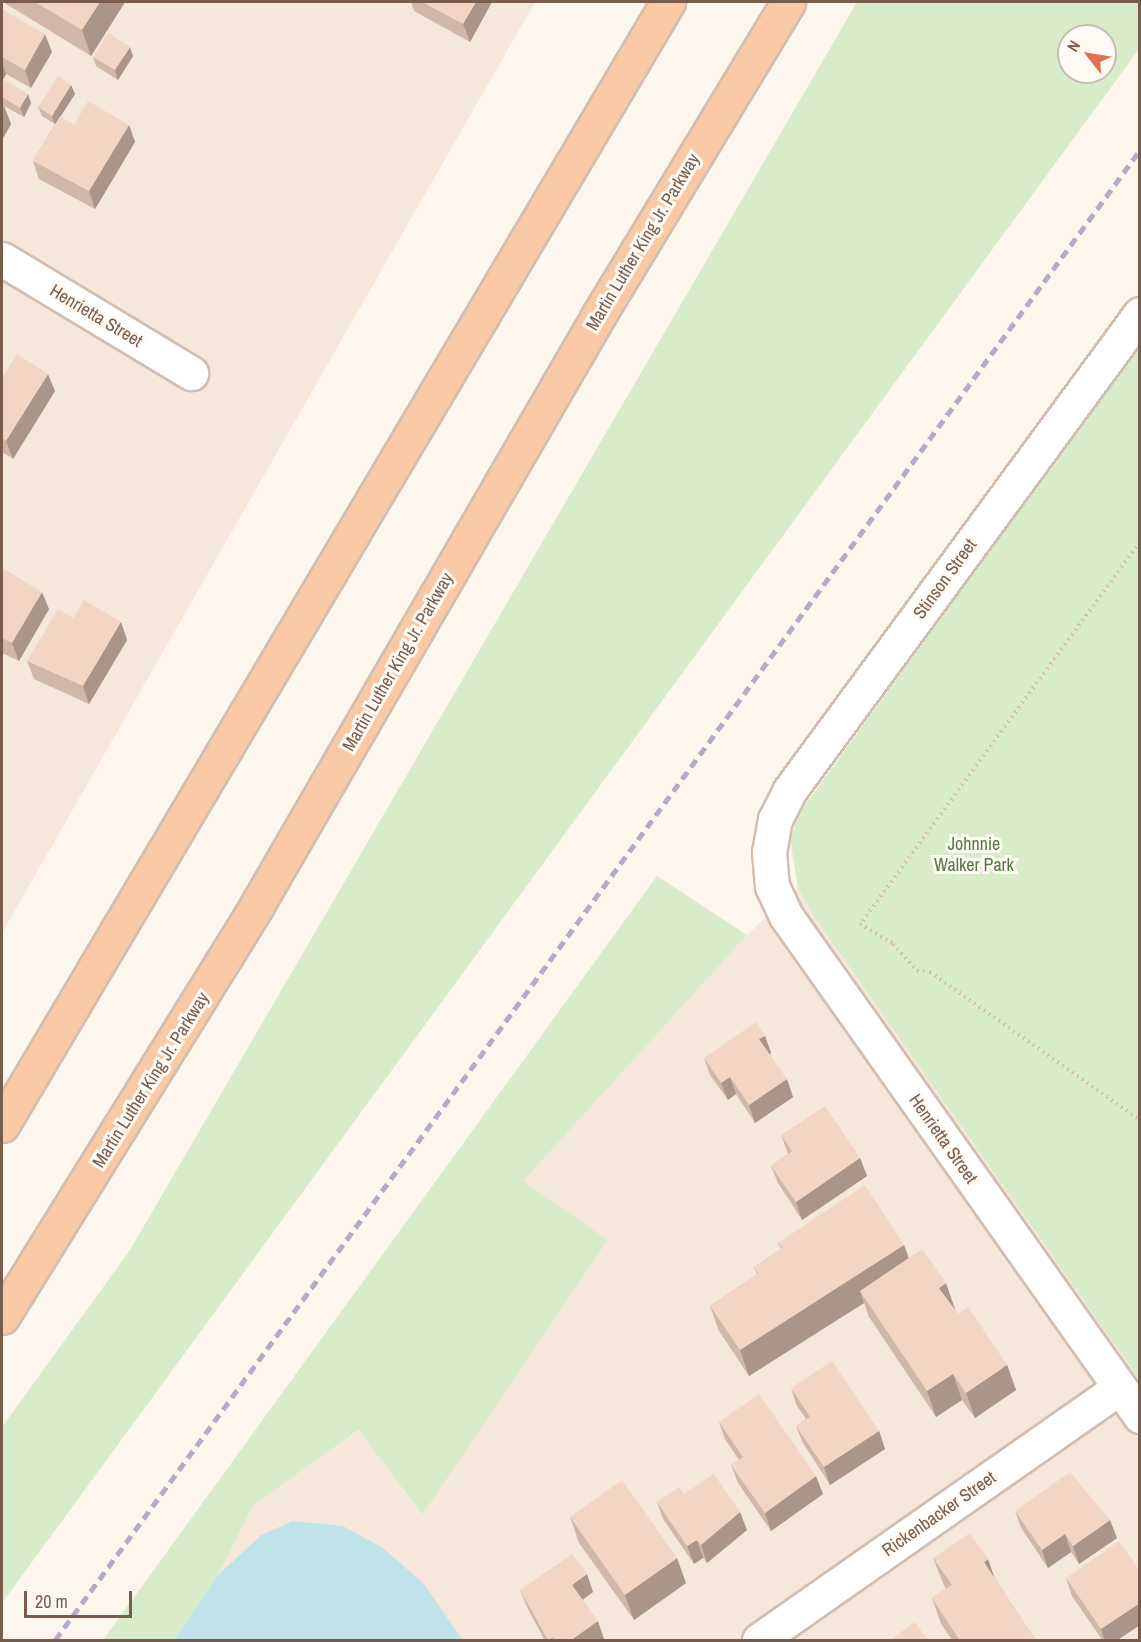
<!DOCTYPE html>
<style>
body{margin:0}
#map{position:relative;width:1141px;height:1642px;overflow:hidden;background:#fdf6ec;font-family:"Archivo Narrow",sans-serif}
div>[style]{position:absolute}
.residential>*{inset:0;background:#f5e8da}
.green>*{inset:0;background:#d8ecc9}
.water>*{inset:0;background:#bfe3e8}
.path>*{height:4px;margin-top:-2px;transform-origin:0;background:repeating-linear-gradient(90deg,#d9b8a5 0 1.5px,transparent 0 6px)}
.roads{filter:drop-shadow(2px 0 #d1beb0) drop-shadow(-2px 0 #d1beb0) drop-shadow(0 2px #d1beb0) drop-shadow(0 -2px #d1beb0)}
.minor>*{height:33px;margin:-16.5px;padding:0 16.5px;transform-origin:16.5px;border-radius:16.5px;background:#fff}
.trunk>*{height:33px;margin:-16.5px;padding:0 16.5px;transform-origin:16.5px;border-radius:16.5px;background:#f9c8a4}
.rail>*{height:4.5px;margin-top:-2.25px;transform-origin:0;background:repeating-linear-gradient(90deg,#b9a8c9 0 9px,transparent 0 15px)}
.wall>*{inset:0;background:#d1b7a8}
.shaded-wall>*{inset:0;background:#aa9588}
.building>*{inset:0;background:#f3d5c3}
span{translate:-50% -50%;white-space:nowrap;text-align:center;line-height:1.15;-webkit-text-stroke:6px #fffaf3;paint-order:stroke}
.street-label{font-size:18px;color:#7a5c4d}
.park-label{font-size:18px;color:#537a41}
.frame{position:absolute;inset:0;border:3px solid #7a5c4d;pointer-events:none}
.north{position:absolute;left:1057px;top:24px;width:60px;height:60px;box-sizing:border-box;background:#fffaf3;border:2px solid #cabbb1;border-radius:50%;rotate:301deg;font-size:16px;font-weight:700;line-height:24px;text-align:center;color:#7a5c4d}
.north::after{content:'';display:block;margin:auto;width:21px;height:27px;background:#e76f51;clip-path:polygon(50% 0,100% 100%,50% 72%,0 100%)}
.scale{position:absolute;left:24px;top:1591px;width:108px;height:27px;box-sizing:border-box;border:3px solid #7a5c4d;border-top:0;padding-left:8px;font-size:18px;line-height:21px;white-space:nowrap;color:#7a5c4d;-webkit-text-stroke:4px #fffaf3;paint-order:stroke}
</style>
<div id="map">
<div class="residential">
<div style="clip-path:polygon(2px 2px,535px 2px,2px 933px)"></div>
<div style="clip-path:polygon(798px 888px,1139px 1379px,1139px 1640px,463px 1640px,424px 1584px,260px 1536px,218px 1575px,252px 1505px,360px 1430px,421px 1515px,608px 1240px,522px 1181px,747px 935px)"></div>
</div>
<div class="green">
<div style="clip-path:polygon(evenodd,857px 2px,1139px 2px,1139px 49px,2px 1603px,2px 1427px,130px 1250px,857px 2px,1069px 36px,1105px 36px,1105px 72px,1069px 72px,1069px 36px)"></div>
<div style="clip-path:polygon(1139px 346px,1139px 1379px,816px 919px,798px 888px,790px 839px,800px 812px)"></div>
<div style="clip-path:polygon(657px 876px,747px 935px,523px 1181px,608px 1240px,422px 1515px,359px 1430px,253px 1505px,218px 1575px,174px 1640px,103px 1640px)"></div>
</div>
<div class="water">
<div style="clip-path:polygon(292px 1521px,343px 1526px,383px 1548px,424px 1584px,463px 1640px,174px 1640px,218px 1575px,260px 1536px)"></div>
</div>
<div class="path">
<div style="left:1140px;top:542px;width:474px;rotate:126.2deg"></div>
<div style="left:860px;top:924px;width:39px;rotate:31deg"></div>
<div style="left:893px;top:944px;width:36px;rotate:48deg"></div>
<div style="left:917px;top:971px;width:13px;rotate:4deg"></div>
<div style="left:930px;top:972px;width:257px;rotate:35.2deg"></div>
</div>
<div class="roads">
<div class="minor">
<div style="left:2px;top:259px;width:221px;rotate:31.1deg"></div>
<div style="left:1140px;top:314px;width:591px;rotate:126.33deg"></div>
<div style="left:790px;top:790px;width:33px;rotate:117deg"></div>
<div style="left:775px;top:819px;width:34px;rotate:100deg"></div>
<div style="left:769px;top:852px;width:34px;rotate:85deg"></div>
<div style="left:772px;top:886px;width:33px;rotate:65deg"></div>
<div style="left:786px;top:916px;width:613px;rotate:54.7deg"></div>
<div style="left:759px;top:1640px;width:439px;rotate:-35deg"></div>
</div>
<div class="trunk">
<div style="left:2px;top:1125px;width:1306px;rotate:-59.33deg"></div>
<div style="left:2px;top:1317px;width:485px;rotate:-58.2deg"></div>
<div style="left:257px;top:905px;width:684px;rotate:-59.91deg"></div>
<div style="left:600px;top:313px;width:363px;rotate:-58.8deg"></div>
</div>
</div>
<div class="rail">
<div style="left:55px;top:1640px;width:1843px;rotate:-53.94deg"></div>
</div>
<div class="wall">
<div style="clip-path:polygon(3px 2px,125px 2px,91px 56px)"></div>
<div style="clip-path:polygon(411px 2px,492px 2px,470px 42px,414px 11px)"></div>
<div style="clip-path:polygon(2px 9px,52px 52px,31px 88px,6px 74px,3px 80px,31px 103px,24px 117px,4px 106px,11px 124px,2px 140px)"></div>
<div style="clip-path:polygon(133px 56px,118px 80px,96px 66px,93px 57px)"></div>
<div style="clip-path:polygon(71px 85px,75px 94px,60px 117px,74px 125px,129px 125px,135px 142px,95px 209px,39px 179px,33px 161px,55px 124px,42px 116px,38px 107px)"></div>
<div style="clip-path:polygon(2px 378px,55px 391px,13px 459px,2px 452px)"></div>
<div style="clip-path:polygon(2px 574px,49px 609px,19px 661px,2px 653px)"></div>
<div style="clip-path:polygon(73px 618px,121px 622px,127px 640px,89px 704px,34px 679px,27px 661px)"></div>
<div style="clip-path:polygon(765px 1036px,771px 1053px,770px 1054px,793px 1097px,755px 1123px,736px 1094px,728px 1100px,710px 1075px,704px 1058px)"></div>
<div style="clip-path:polygon(781px 1135px,860px 1158px,867px 1176px,802px 1220px,778px 1183px,771px 1166px,788px 1154px)"></div>
<div style="clip-path:polygon(778px 1243px,904px 1245px,909px 1258px,955px 1309px,958px 1314px,1007px 1365px,1016px 1390px,975px 1418px,962px 1400px,936px 1417px,869px 1317px,864px 1303px,749px 1376px,719px 1331px,710px 1306px,757px 1274px,754px 1267px,781px 1249px)"></div>
<div style="clip-path:polygon(791px 1388px,879px 1431px,885px 1449px,830px 1485px,803px 1443px,796px 1426px,806px 1419px,797px 1406px)"></div>
<div style="clip-path:polygon(719px 1422px,823px 1494px,771px 1531px,738px 1483px,731px 1465px,739px 1460px,725px 1439px)"></div>
<div style="clip-path:polygon(684px 1494px,747px 1530px,707px 1563px,703px 1558px,694px 1564px,663px 1519px,657px 1502px)"></div>
<div style="clip-path:polygon(1015px 1511px,1117px 1538px,1079px 1564px,1071px 1552px,1048px 1568px,1021px 1528px)"></div>
<div style="clip-path:polygon(570px 1517px,686px 1583px,634px 1620px,579px 1543px)"></div>
<div style="clip-path:polygon(933px 1558px,994px 1577px,1036px 1641px,953px 1641px,941px 1624px,932px 1598px,946px 1589px,943px 1583px)"></div>
<div style="clip-path:polygon(1140px 1571px,1140px 1625px,1116px 1641px,1103px 1641px,1072px 1596px,1066px 1578px)"></div>
<div style="clip-path:polygon(520px 1590px,593px 1592px,583px 1600px,604px 1639px,602px 1641px,545px 1641px,527px 1607px)"></div>
</div>
<div class="shaded-wall">
<div style="clip-path:polygon(100px 2px,125px 2px,91px 56px,82px 30px)"></div>
<div style="clip-path:polygon(476px 2px,492px 2px,470px 42px,463px 24px)"></div>
<div style="clip-path:polygon(45px 34px,52px 52px,31px 88px,25px 70px)"></div>
<div style="clip-path:polygon(130px 47px,133px 56px,118px 80px,115px 70px)"></div>
<div style="clip-path:polygon(2px 62px,6px 74px,2px 82px)"></div>
<div style="clip-path:polygon(71px 85px,75px 94px,55px 125px,52px 116px)"></div>
<div style="clip-path:polygon(28px 94px,31px 103px,24px 117px,20px 108px)"></div>
<div style="clip-path:polygon(4px 106px,11px 124px,2px 140px,2px 111px)"></div>
<div style="clip-path:polygon(129px 125px,135px 142px,95px 209px,89px 191px)"></div>
<div style="clip-path:polygon(48px 374px,55px 391px,13px 459px,6px 441px)"></div>
<div style="clip-path:polygon(42px 592px,49px 609px,19px 661px,12px 643px)"></div>
<div style="clip-path:polygon(121px 622px,127px 640px,89px 704px,83px 686px)"></div>
<div style="clip-path:polygon(765px 1036px,771px 1053px,766px 1057px,759px 1039px)"></div>
<div style="clip-path:polygon(730px 1077px,736px 1094px,728px 1100px,721px 1083px)"></div>
<div style="clip-path:polygon(787px 1079px,793px 1097px,755px 1123px,749px 1105px)"></div>
<div style="clip-path:polygon(860px 1158px,867px 1176px,802px 1220px,796px 1202px)"></div>
<div style="clip-path:polygon(904px 1245px,913px 1271px,860px 1291px,864px 1303px,749px 1376px,740px 1350px)"></div>
<div style="clip-path:polygon(946px 1283px,955px 1309px,949px 1313px,939px 1288px)"></div>
<div style="clip-path:polygon(1007px 1365px,1016px 1390px,975px 1418px,966px 1393px)"></div>
<div style="clip-path:polygon(953px 1374px,962px 1400px,936px 1417px,927px 1391px)"></div>
<div style="clip-path:polygon(879px 1431px,885px 1449px,830px 1485px,824px 1467px)"></div>
<div style="clip-path:polygon(816px 1476px,823px 1494px,771px 1531px,765px 1513px)"></div>
<div style="clip-path:polygon(740px 1512px,747px 1530px,707px 1563px,701px 1545px)"></div>
<div style="clip-path:polygon(1110px 1520px,1117px 1538px,1079px 1564px,1073px 1546px)"></div>
<div style="clip-path:polygon(1065px 1534px,1071px 1552px,1048px 1568px,1042px 1550px)"></div>
<div style="clip-path:polygon(697px 1540px,703px 1558px,694px 1564px,687px 1546px)"></div>
<div style="clip-path:polygon(677px 1558px,686px 1583px,634px 1620px,625px 1595px)"></div>
<div style="clip-path:polygon(988px 1559px,997px 1585px,984px 1562px)"></div>
<div style="clip-path:polygon(587px 1574px,593px 1592px,579px 1602px,572px 1585px)"></div>
<div style="clip-path:polygon(1140px 1603px,1140px 1625px,1116px 1641px,1105px 1641px,1101px 1629px)"></div>
<div style="clip-path:polygon(598px 1621px,604px 1639px,602px 1641px,570px 1641px)"></div>
</div>
<div class="building">
<div style="clip-path:polygon(35px 2px,100px 2px,82px 30px)"></div>
<div style="clip-path:polygon(422px 2px,476px 2px,463px 24px)"></div>
<div style="clip-path:polygon(2px 9px,45px 34px,25px 70px,2px 57px)"></div>
<div style="clip-path:polygon(108px 33px,130px 47px,115px 70px,93px 57px)"></div>
<div style="clip-path:polygon(58px 76px,71px 85px,52px 116px,38px 107px)"></div>
<div style="clip-path:polygon(3px 79px,28px 94px,20px 108px,2px 97px,2px 81px)"></div>
<div style="clip-path:polygon(88px 101px,129px 125px,89px 191px,33px 161px,60px 116px,74px 125px)"></div>
<div style="clip-path:polygon(17px 354px,48px 374px,6px 441px,2px 438px,2px 378px)"></div>
<div style="clip-path:polygon(4px 569px,42px 592px,12px 643px,2px 638px,2px 574px)"></div>
<div style="clip-path:polygon(84px 600px,121px 622px,83px 686px,27px 661px,58px 609px,73px 618px)"></div>
<div style="clip-path:polygon(756px 1022px,765px 1036px,759px 1039px,787px 1079px,749px 1105px,730px 1077px,721px 1083px,704px 1058px)"></div>
<div style="clip-path:polygon(825px 1106px,860px 1158px,796px 1202px,771px 1166px,792px 1151px,781px 1135px)"></div>
<div style="clip-path:polygon(865px 1185px,904px 1245px,740px 1350px,710px 1306px,758px 1273px,754px 1267px,782px 1248px,778px 1243px)"></div>
<div style="clip-path:polygon(922px 1249px,946px 1283px,939px 1288px,958px 1314px,968px 1307px,1007px 1365px,966px 1393px,953px 1374px,927px 1391px,860px 1291px)"></div>
<div style="clip-path:polygon(832px 1361px,879px 1431px,824px 1467px,796px 1426px,810px 1417px,791px 1388px)"></div>
<div style="clip-path:polygon(759px 1394px,816px 1476px,765px 1513px,731px 1465px,743px 1457px,719px 1422px)"></div>
<div style="clip-path:polygon(1070px 1472px,1110px 1520px,1073px 1546px,1065px 1534px,1042px 1550px,1015px 1511px)"></div>
<div style="clip-path:polygon(714px 1474px,740px 1512px,701px 1545px,697px 1540px,687px 1546px,657px 1502px,679px 1487px,684px 1494px)"></div>
<div style="clip-path:polygon(622px 1480px,677px 1558px,625px 1595px,570px 1517px)"></div>
<div style="clip-path:polygon(970px 1533px,988px 1559px,984px 1562px,1036px 1641px,960px 1641px,932px 1598px,952px 1585px,933px 1558px)"></div>
<div style="clip-path:polygon(1119px 1541px,1140px 1571px,1140px 1603px,1101px 1629px,1066px 1578px)"></div>
<div style="clip-path:polygon(572px 1554px,587px 1574px,572px 1585px,598px 1621px,570px 1641px,555px 1641px,553px 1637px,548px 1640px,520px 1590px)"></div>
<div style="clip-path:polygon(915px 1622px,928px 1641px,889px 1641px)"></div>
</div>
<div class="street-label">
<span style="left:643px;top:242px;rotate:-59deg">Martin Luther King Jr. Parkway</span>
<span style="left:96px;top:316px;rotate:31deg">Henrietta Street</span>
<span style="left:945px;top:579px;rotate:-54deg">Stinson Street</span>
<span style="left:398px;top:662px;rotate:-60deg">Martin Luther King Jr. Parkway</span>
<span style="left:151px;top:1080px;rotate:-58deg">Martin Luther King Jr. Parkway</span>
<span style="left:943px;top:1139px;rotate:55deg">Henrietta Street</span>
<span style="left:939px;top:1514px;rotate:-35deg">Rickenbacker Street</span>
</div>
<div class="park-label">
<span style="left:974px;top:855px">Johnnie<br>Walker Park</span>
</div>
<div class="frame"></div>
<div class="north">N</div>
<div class="scale">20 m</div>
</div>
